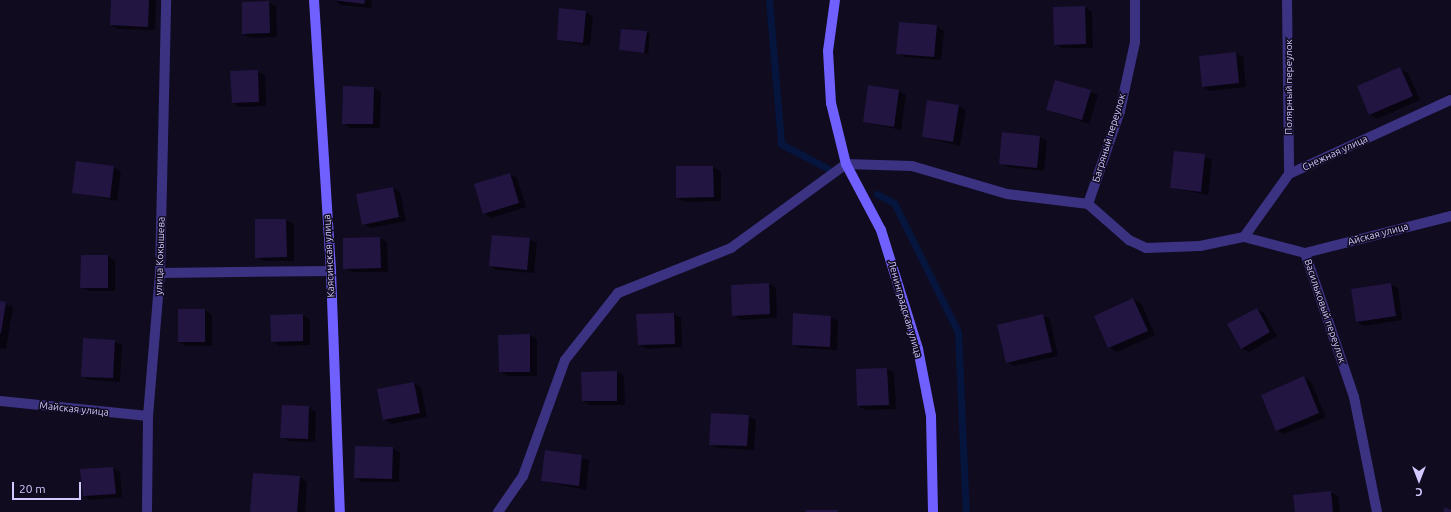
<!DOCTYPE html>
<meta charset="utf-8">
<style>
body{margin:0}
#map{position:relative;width:1451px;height:512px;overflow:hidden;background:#100b1f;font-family:Ubuntu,sans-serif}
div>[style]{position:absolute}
.shadow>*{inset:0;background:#0007}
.stream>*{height:7px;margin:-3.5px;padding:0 3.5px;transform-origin:3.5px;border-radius:3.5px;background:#05153e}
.building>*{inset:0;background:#221542}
.lane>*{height:10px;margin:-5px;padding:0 5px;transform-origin:5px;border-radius:5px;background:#3b3282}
.street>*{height:10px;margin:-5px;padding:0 5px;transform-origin:5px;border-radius:5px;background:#3b3282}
.secondary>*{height:10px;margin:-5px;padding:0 5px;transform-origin:5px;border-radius:5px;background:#7060ff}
span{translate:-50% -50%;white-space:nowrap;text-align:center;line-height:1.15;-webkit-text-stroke:3px #100b1f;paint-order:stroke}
.street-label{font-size:10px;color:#d3c9ff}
.north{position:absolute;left:1399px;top:460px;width:40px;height:40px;-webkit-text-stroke:3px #100b1f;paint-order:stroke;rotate:180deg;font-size:11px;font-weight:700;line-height:16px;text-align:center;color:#d3c9ff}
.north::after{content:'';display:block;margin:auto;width:14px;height:18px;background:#d3c9ff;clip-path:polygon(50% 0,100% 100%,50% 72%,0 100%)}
.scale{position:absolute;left:12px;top:482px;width:69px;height:18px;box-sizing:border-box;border:2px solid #d3c9ff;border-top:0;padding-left:5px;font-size:12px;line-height:14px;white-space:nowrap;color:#d3c9ff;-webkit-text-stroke:3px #100b1f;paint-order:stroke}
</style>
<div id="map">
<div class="shadow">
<div style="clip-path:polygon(112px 0,156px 0,155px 30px,118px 29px,111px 25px)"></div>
<div style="clip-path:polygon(334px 0,372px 0,371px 8px,341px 5px)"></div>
<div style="clip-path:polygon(268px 2px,276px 6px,277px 37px,251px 38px,243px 34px)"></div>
<div style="clip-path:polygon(1085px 7px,1092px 12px,1093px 48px,1062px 48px,1055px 44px)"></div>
<div style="clip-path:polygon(586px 12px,593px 16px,590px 46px,558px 40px)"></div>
<div style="clip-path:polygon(936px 26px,944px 31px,941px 60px,905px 57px,897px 53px)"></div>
<div style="clip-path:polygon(647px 32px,650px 34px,648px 54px,620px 50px)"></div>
<div style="clip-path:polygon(1236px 53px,1243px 57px,1246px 87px,1210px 91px,1203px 87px)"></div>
<div style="clip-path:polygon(1400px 69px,1408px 73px,1420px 100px,1377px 119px,1370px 114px)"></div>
<div style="clip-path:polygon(257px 71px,265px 75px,266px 106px,240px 107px,233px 103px)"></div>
<div style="clip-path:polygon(1055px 81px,1098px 95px,1089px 124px,1047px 110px)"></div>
<div style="clip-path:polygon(374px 88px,381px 92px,380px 128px,350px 128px,343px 123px)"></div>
<div style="clip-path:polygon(898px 90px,906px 95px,901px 130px,864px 122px)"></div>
<div style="clip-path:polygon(958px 106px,966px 110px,960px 146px,923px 137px)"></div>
<div style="clip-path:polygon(1040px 137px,1047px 141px,1044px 171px,1008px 167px,1000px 163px)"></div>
<div style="clip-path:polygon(1175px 152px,1212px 159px,1208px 195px,1171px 188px)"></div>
<div style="clip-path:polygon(114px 167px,121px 172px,117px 201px,73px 192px)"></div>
<div style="clip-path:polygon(677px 167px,713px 167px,721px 171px,721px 201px,685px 202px,677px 198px)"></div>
<div style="clip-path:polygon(510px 174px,517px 178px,526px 207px,491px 218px,484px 213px)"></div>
<div style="clip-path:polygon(393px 188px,400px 192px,406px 221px,371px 228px,363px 224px)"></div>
<div style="clip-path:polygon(256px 220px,286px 220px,294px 224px,294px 261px,264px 261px,256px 257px)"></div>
<div style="clip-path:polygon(380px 238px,387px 242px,388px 272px,352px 272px,344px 268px,344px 239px)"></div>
<div style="clip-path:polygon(529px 239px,537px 243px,534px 273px,497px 270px,490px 266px)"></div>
<div style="clip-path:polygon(108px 256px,115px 261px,115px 291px,89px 291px,81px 287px)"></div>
<div style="clip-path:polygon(769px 284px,776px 288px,777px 318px,741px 320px,733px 315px)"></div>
<div style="clip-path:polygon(1390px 284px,1398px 288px,1402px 320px,1364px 326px,1357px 322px)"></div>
<div style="clip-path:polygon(1133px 299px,1141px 303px,1155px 335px,1117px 352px,1109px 347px)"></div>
<div style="clip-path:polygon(0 302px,13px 307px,6px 349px,0 348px)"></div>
<div style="clip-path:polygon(1257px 309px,1264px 313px,1277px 336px,1249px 352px,1242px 348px)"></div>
<div style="clip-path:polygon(205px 310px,212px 315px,212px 346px,186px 346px,179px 342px)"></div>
<div style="clip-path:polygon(674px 314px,681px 318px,682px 347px,646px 349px,639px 345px)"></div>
<div style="clip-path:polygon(303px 315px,310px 320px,310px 345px,279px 346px,272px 341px)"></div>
<div style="clip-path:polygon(1042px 315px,1050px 319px,1058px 356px,1014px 366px,1007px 362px)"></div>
<div style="clip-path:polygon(831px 317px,838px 321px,837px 350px,800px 348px,793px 344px)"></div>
<div style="clip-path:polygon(530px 335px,537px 339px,537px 376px,507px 376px,500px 371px)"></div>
<div style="clip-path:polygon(114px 341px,122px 345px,120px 382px,90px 380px,82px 376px)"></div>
<div style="clip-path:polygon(887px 369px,894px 373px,896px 409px,866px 410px,858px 406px,857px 370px)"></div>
<div style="clip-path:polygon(617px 372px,624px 376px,625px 405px,590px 405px,583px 401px)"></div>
<div style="clip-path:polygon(1304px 377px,1311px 382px,1326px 417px,1284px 434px,1277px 430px)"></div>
<div style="clip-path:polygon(414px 383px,421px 387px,427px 417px,391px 424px,384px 419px)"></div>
<div style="clip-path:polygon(308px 407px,316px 412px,315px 442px,289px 441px,281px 437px)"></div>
<div style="clip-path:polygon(748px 416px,756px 420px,754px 450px,718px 448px,710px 444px)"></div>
<div style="clip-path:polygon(392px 448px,400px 452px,399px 482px,362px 482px,355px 477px)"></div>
<div style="clip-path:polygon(546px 452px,589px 460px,586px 490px,542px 481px)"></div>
<div style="clip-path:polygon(113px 468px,120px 472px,122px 497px,91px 500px,84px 496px)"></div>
<div style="clip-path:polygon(300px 477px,307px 482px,305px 512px,251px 512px)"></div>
<div style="clip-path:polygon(1331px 492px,1338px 496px,1340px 512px,1296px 512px)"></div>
</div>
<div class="stream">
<div style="left:769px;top:0;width:144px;rotate:85.2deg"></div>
<div style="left:781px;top:144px;width:52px;rotate:27.6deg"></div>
<div style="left:877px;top:194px;width:19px;rotate:28deg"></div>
<div style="left:894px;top:203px;width:144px;rotate:63.6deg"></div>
<div style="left:958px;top:332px;width:180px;rotate:87.5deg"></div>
</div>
<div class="building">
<div style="clip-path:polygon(111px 0,149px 0,148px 27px,110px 25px)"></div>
<div style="clip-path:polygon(333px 0,365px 0,364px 4px)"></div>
<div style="clip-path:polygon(269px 1px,270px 33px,242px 34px,242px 2px)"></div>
<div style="clip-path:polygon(1085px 6px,1086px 44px,1054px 45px,1053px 7px)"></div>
<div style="clip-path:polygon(559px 8px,586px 11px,583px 43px,557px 40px)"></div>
<div style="clip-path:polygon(899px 22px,937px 25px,934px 57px,896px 54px)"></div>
<div style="clip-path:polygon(621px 29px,647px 31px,644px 53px,619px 50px)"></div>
<div style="clip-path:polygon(1236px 52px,1239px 83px,1202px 87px,1199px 56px)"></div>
<div style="clip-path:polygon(1400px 67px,1413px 96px,1369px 115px,1357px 86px)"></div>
<div style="clip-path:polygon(258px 70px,259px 102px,232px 103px,230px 71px)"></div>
<div style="clip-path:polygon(1055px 80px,1091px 90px,1082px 120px,1046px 110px)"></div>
<div style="clip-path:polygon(868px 85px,899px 90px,894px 127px,863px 122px)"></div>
<div style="clip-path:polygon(343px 86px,374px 87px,373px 124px,342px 124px)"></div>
<div style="clip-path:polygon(927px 100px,959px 105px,953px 142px,922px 137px)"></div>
<div style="clip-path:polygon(1002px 132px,1040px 136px,1037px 168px,999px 164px)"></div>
<div style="clip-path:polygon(1174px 151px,1205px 154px,1201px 192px,1170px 188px)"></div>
<div style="clip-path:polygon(76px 161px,114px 166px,110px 198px,72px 193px)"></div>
<div style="clip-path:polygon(676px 166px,713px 166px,714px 197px,676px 198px)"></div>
<div style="clip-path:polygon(510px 173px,519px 203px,483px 214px,474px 184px)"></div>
<div style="clip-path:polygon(393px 187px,399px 217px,362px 225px,356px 194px)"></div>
<div style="clip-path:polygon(255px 219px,286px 219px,287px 257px,255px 258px)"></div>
<div style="clip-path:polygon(492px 235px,530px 238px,527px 270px,489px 266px)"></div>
<div style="clip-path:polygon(380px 237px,381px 268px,343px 269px,343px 238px)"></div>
<div style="clip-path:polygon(81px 255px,108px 255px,108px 288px,80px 288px)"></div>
<div style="clip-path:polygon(769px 283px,770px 314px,732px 316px,731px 285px)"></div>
<div style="clip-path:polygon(1391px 283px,1396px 316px,1356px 322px,1351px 289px)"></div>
<div style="clip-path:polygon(1133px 298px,1148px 331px,1108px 348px,1094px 316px)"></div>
<div style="clip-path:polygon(0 301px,6px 302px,1px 333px,0 333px)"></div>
<div style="clip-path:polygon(1257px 308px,1270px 332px,1241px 349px,1227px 324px)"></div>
<div style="clip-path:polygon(178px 309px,205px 309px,205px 342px,178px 342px)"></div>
<div style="clip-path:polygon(674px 313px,675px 344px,638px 345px,636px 314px)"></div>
<div style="clip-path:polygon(793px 313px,831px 316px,830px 347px,792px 345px)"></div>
<div style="clip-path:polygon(303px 314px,303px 341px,271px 342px,270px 315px)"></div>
<div style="clip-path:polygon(1043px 314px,1052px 352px,1006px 363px,997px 325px)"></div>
<div style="clip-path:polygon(530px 334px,530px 372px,499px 372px,498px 335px)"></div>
<div style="clip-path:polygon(83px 338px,115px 340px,113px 378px,81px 377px)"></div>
<div style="clip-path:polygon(887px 368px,889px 405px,857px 406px,856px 369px)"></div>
<div style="clip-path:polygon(617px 371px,617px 401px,582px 401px,581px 372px)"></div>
<div style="clip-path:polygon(1304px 376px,1319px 413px,1276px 431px,1261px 395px)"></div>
<div style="clip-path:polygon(414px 382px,420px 413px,383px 420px,377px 389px)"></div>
<div style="clip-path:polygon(282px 405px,309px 406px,308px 439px,280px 438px)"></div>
<div style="clip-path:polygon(711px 413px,749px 415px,747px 446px,709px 445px)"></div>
<div style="clip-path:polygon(355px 446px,393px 447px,392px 479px,354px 478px)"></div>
<div style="clip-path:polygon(545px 450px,582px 455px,579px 486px,541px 481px)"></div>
<div style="clip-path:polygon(113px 467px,116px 494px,83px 496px,80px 469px)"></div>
<div style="clip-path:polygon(253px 473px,300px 476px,297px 512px,250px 512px)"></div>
<div style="clip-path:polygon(1331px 491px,1333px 512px,1295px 512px,1293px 495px)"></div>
<div style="clip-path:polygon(1445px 507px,1451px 510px,1451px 512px,1443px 512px)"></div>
<div style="clip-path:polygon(806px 510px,838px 510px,838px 512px,806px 512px)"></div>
</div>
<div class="lane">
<div style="left:498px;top:512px;width:44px;rotate:-55.2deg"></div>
<div style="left:523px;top:476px;width:123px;rotate:-70.1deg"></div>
<div style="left:565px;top:360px;width:85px;rotate:-51.7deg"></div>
<div style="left:618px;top:293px;width:122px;rotate:-21.7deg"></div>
<div style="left:731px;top:248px;width:142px;rotate:-36.1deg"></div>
</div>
<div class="street">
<div style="left:1287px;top:0;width:174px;rotate:89.3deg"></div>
<div style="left:846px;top:164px;width:66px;rotate:1.7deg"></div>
<div style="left:912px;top:166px;width:99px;rotate:16.4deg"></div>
<div style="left:1007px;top:194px;width:82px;rotate:7deg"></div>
<div style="left:1088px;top:204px;width:55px;rotate:41.3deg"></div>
<div style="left:1129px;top:240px;width:19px;rotate:25deg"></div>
<div style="left:1146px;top:248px;width:54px;rotate:-2.1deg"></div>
<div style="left:1200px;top:246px;width:45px;rotate:-11.6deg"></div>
<div style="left:1244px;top:237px;width:63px;rotate:14.7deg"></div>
<div style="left:1305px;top:253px;width:152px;rotate:71.2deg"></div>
<div style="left:1354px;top:397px;width:117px;rotate:78.7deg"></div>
<div style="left:1088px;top:204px;width:98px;rotate:-71deg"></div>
<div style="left:1120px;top:111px;width:71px;rotate:-77.7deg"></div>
<div style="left:1135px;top:42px;width:42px;rotate:-90deg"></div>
<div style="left:1244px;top:237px;width:77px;rotate:-54.5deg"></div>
<div style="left:1289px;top:174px;width:178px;rotate:-24.6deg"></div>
<div style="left:1305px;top:253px;width:151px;rotate:-14.2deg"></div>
<div style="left:160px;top:273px;width:171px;rotate:-0.7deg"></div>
<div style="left:0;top:401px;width:149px;rotate:5.8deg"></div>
<div style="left:147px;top:512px;width:96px;rotate:-89.4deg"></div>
<div style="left:148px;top:416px;width:144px;rotate:-85.2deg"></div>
<div style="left:160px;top:273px;width:273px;rotate:-88.7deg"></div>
</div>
<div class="secondary">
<div style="left:314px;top:0;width:272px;rotate:86.4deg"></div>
<div style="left:331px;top:271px;width:241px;rotate:87.9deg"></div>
<div style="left:835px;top:0;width:51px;rotate:97.8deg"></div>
<div style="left:828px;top:51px;width:52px;rotate:86.7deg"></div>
<div style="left:831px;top:103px;width:63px;rotate:76.2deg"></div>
<div style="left:846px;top:164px;width:75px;rotate:62.1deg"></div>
<div style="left:881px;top:230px;width:125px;rotate:72.7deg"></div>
<div style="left:918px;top:349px;width:68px;rotate:79deg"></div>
<div style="left:931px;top:416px;width:96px;rotate:88.8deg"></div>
</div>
<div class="street-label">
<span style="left:1289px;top:87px;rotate:-90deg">Полярный переулок</span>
<span style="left:1109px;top:138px;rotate:-73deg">Багряный переулок</span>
<span style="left:1335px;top:153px;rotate:-25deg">Снежная улица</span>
<span style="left:1378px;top:234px;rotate:-15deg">Айская улица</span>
<span style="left:160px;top:256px;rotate:-88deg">улица Кокышева</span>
<span style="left:329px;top:256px;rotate:-93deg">Каясинская улица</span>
<span style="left:905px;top:309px;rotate:74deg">Ленинградская улица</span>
<span style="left:1325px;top:311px;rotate:71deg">Васильковый переулок</span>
<span style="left:74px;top:409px;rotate:6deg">Майская улица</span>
</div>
<div class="north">С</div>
<div class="scale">20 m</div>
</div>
